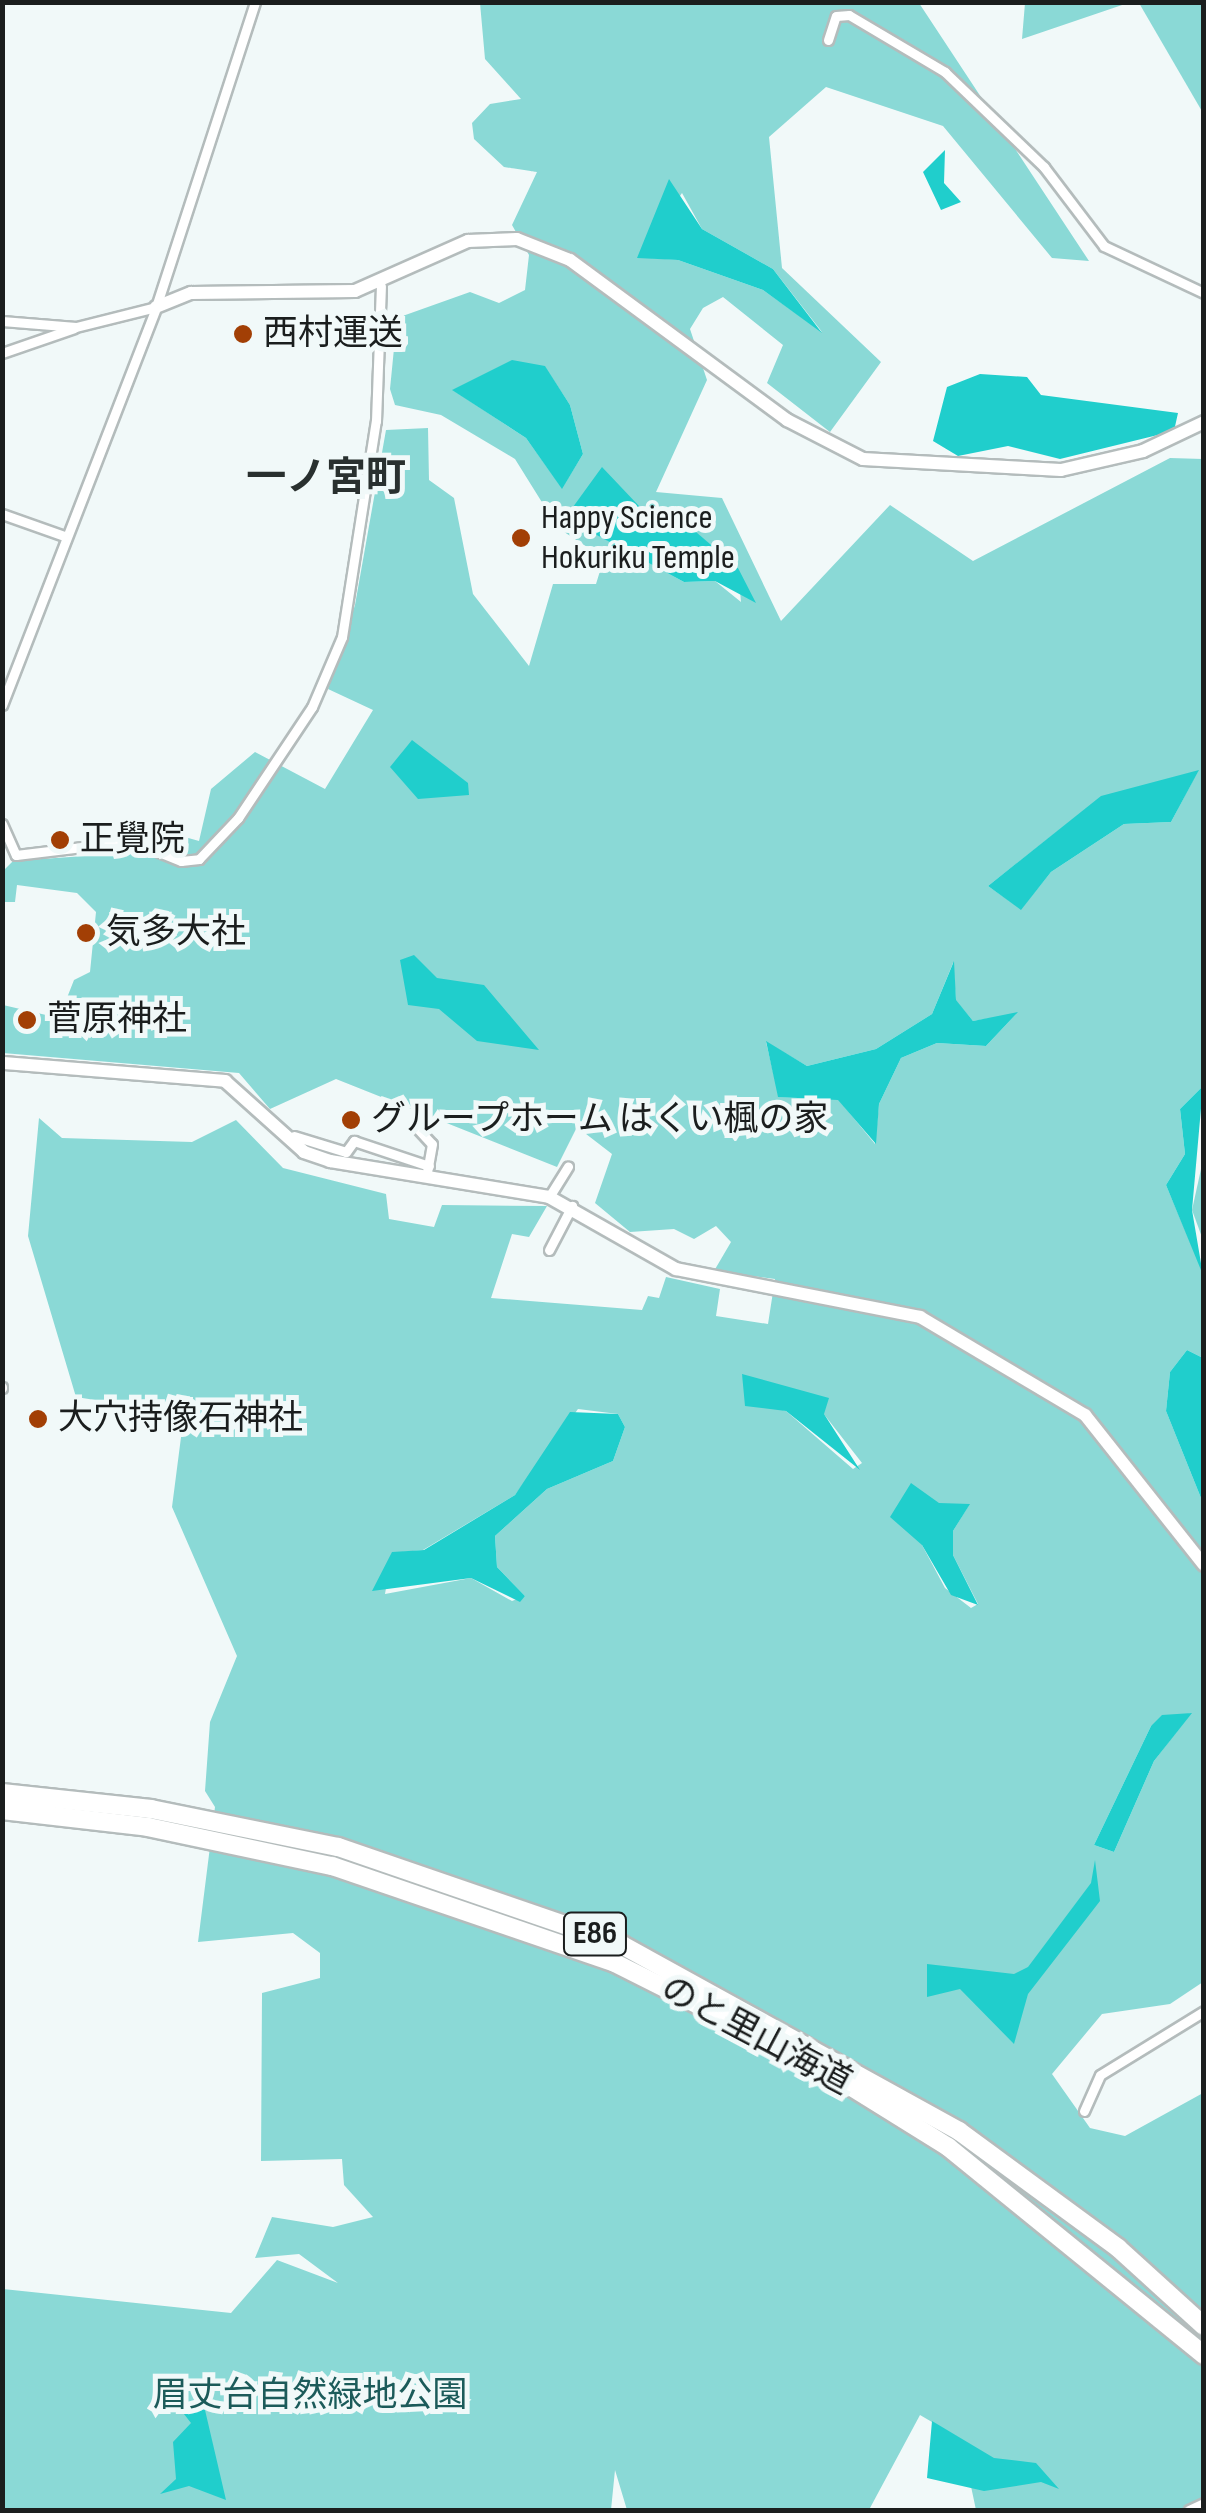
<!DOCTYPE html>
<meta charset="utf-8">
<style>
body{margin:0}
#map{position:relative;width:1206px;height:2513px;overflow:hidden;background:#f1f9f9;font-family:"Sofia Sans Condensed","Noto Sans JP",sans-serif}
div>[style]{position:absolute}
.green>*{inset:0;background:#8ad9d6}
.water>*{inset:0;background:#20cecc}
.roads{filter:drop-shadow(2px 0 #b4bcbc) drop-shadow(-2px 0 #b4bcbc) drop-shadow(0 2px #b4bcbc) drop-shadow(0 -2px #b4bcbc)}
.street>*{height:9px;margin:-4.5px;padding:0 4.5px;transform-origin:4.5px;border-radius:4.5px;background:#fff}
.secondary>*{height:12px;margin:-6px;padding:0 6px;transform-origin:6px;border-radius:6px;background:#fff}
.highway>*{height:18px;margin:-9px;padding:0 9px;transform-origin:9px;border-radius:9px;background:#fff}
.dots>*{width:28px;height:28px;translate:-50% -50%;box-sizing:border-box;border:5px solid #f1f9f9;border-radius:50%}
span{translate:-50% -50%;white-space:nowrap;text-align:center;line-height:1.15;-webkit-text-stroke:10px #f1f9f9;paint-order:stroke}
.shield-label span{padding:2px 8px;background:#f1f9f9;border:2px solid;border-radius:8px;-webkit-text-stroke-width:0}
.shield-label{font-size:32px;color:#1b1e1e;font-weight:700}
.poi-label{font-size:35px;color:#1b1e1e}
.left{translate:0 -50%;text-align:left}
.street-label{font-size:35px;color:#1b1e1e}
.park-label{font-size:35px;color:#1c5b5a}
.quarter-label{font-size:40px;color:#29302f;font-weight:700}
.frame{position:absolute;inset:0;border:5px solid #1b1e1e;pointer-events:none}
</style>
<div id="map">
<div class="green">
<div style="clip-path:polygon(evenodd,480px 3px,919px 3px,1089px 261px,1052px 258px,943px 126px,826px 87px,769px 137px,782px 268px,881px 362px,830px 432px,767px 383px,783px 345px,723px 297px,703px 308px,690px 329px,707px 380px,656px 492px,722px 498px,781px 621px,890px 505px,973px 561px,1170px 458px,1203px 459px,1203px 1086px,1180px 1109px,1185px 1154px,1166px 1185px,1204px 1275px,1203px 1358px,1187px 1350px,1170px 1372px,1166px 1411px,1203px 1503px,1203px 1982px,1170px 2004px,1102px 2014px,1052px 2074px,1090px 2128px,1125px 2136px,1203px 2093px,1203px 2510px,976px 2510px,961px 2439px,920px 2415px,870px 2508px,627px 2510px,615px 2470px,611px 2510px,3px 2510px,3px 2289px,231px 2313px,277px 2260px,338px 2283px,299px 2254px,255px 2258px,272px 2217px,333px 2227px,373px 2217px,344px 2185px,342px 2159px,261px 2161px,262px 1993px,320px 1978px,320px 1953px,293px 1933px,198px 1942px,215px 1807px,205px 1791px,210px 1722px,237px 1656px,172px 1507px,184px 1414px,76px 1397px,28px 1236px,39px 1118px,62px 1138px,192px 1142px,236px 1120px,283px 1168px,386px 1194px,389px 1219px,434px 1227px,442px 1205px,547px 1206px,529px 1237px,512px 1234px,491px 1298px,642px 1310px,648px 1296px,659px 1298px,666px 1277px,720px 1289px,716px 1316px,768px 1324px,775px 1279px,714px 1271px,731px 1242px,716px 1226px,694px 1239px,674px 1229px,630px 1232px,595px 1203px,612px 1154px,577px 1127px,557px 1167px,336px 1079px,270px 1109px,239px 1073px,3px 1053px,3px 1005px,59px 1018px,74px 980px,90px 972px,96px 912px,77px 893px,17px 885px,15px 902px,3px 902px,3px 871px,13px 861px,142px 852px,132px 841px,160px 830px,199px 841px,211px 789px,255px 752px,325px 789px,373px 710px,328px 689px,355px 605px,386px 430px,428px 428px,429px 480px,454px 498px,473px 594px,529px 666px,553px 584px,596px 584px,604px 558px,558px 528px,515px 459px,441px 415px,395px 405px,390px 389px,397px 318px,470px 292px,499px 303px,525px 290px,529px 255px,512px 225px,537px 172px,504px 167px,474px 139px,472px 123px,490px 104px,521px 99px,485px 59px,480px 3px,682px 193px,702px 229px,773px 269px,822px 332px,763px 290px,678px 260px,638px 257px,682px 193px,480px 3px,545px 367px,570px 405px,583px 454px,562px 488px,526px 438px,453px 390px,545px 367px,480px 3px,632px 501px,663px 529px,695px 532px,738px 568px,741px 602px,715px 581px,684px 582px,566px 518px,632px 501px,480px 3px,1198px 771px,1171px 822px,1124px 824px,1051px 872px,1021px 909px,988px 886px,1101px 797px,1198px 771px,480px 3px,953px 963px,956px 1001px,973px 1021px,1016px 1014px,986px 1046px,937px 1043px,901px 1058px,879px 1104px,875px 1144px,838px 1099px,779px 1097px,766px 1042px,807px 1066px,876px 1049px,932px 1014px,953px 963px,480px 3px,742px 1375px,823px 1413px,862px 1463px,853px 1469px,786px 1411px,763px 1404px,742px 1375px,480px 3px,578px 1409px,618px 1414px,625px 1427px,613px 1461px,547px 1489px,495px 1536px,497px 1567px,525px 1596px,512px 1601px,471px 1578px,385px 1594px,392px 1553px,423px 1550px,515px 1495px,578px 1409px,480px 3px,969px 1505px,953px 1531px,953px 1555px,978px 1604px,971px 1608px,945px 1588px,922px 1545px,969px 1505px,480px 3px,1191px 1713px,1154px 1761px,1114px 1852px,1094px 1845px,1151px 1726px,1191px 1713px)"></div>
<div style="clip-path:polygon(1025px 3px,1025px 2px,1128px 3px,1022px 39px)"></div>
<div style="clip-path:polygon(1139px 3px,1203px 3px,1203px 113px)"></div>
<div style="clip-path:polygon(1203px 1160px,1203px 1240px,1192px 1210px)"></div>
</div>
<div class="water">
<div style="clip-path:polygon(945px 150px,944px 183px,961px 202px,941px 210px,923px 172px)"></div>
<div style="clip-path:polygon(669px 179px,702px 229px,773px 269px,822px 333px,763px 290px,678px 260px,637px 258px)"></div>
<div style="clip-path:polygon(512px 360px,545px 366px,570px 405px,583px 454px,562px 489px,526px 438px,452px 390px)"></div>
<div style="clip-path:polygon(980px 374px,1027px 377px,1041px 395px,1178px 413px,1174px 431px,1060px 459px,1008px 446px,958px 456px,933px 441px,947px 387px)"></div>
<div style="clip-path:polygon(602px 467px,656px 524px,696px 532px,738px 568px,756px 603px,715px 581px,684px 582px,565px 518px)"></div>
<div style="clip-path:polygon(412px 740px,468px 783px,469px 795px,418px 799px,390px 767px)"></div>
<div style="clip-path:polygon(1199px 770px,1171px 822px,1124px 824px,1051px 872px,1021px 910px,988px 886px,1101px 796px)"></div>
<div style="clip-path:polygon(414px 955px,437px 978px,484px 985px,539px 1050px,477px 1041px,439px 1009px,408px 1005px,400px 960px)"></div>
<div style="clip-path:polygon(954px 961px,956px 1000px,973px 1021px,1018px 1012px,986px 1046px,937px 1043px,901px 1058px,879px 1104px,876px 1144px,838px 1100px,778px 1097px,766px 1041px,807px 1066px,876px 1049px,932px 1014px)"></div>
<div style="clip-path:polygon(1203px 1086px,1192px 1210px,1203px 1275px,1166px 1185px,1185px 1154px,1180px 1109px)"></div>
<div style="clip-path:polygon(1187px 1350px,1203px 1358px,1203px 1503px,1166px 1411px,1170px 1372px)"></div>
<div style="clip-path:polygon(742px 1374px,829px 1398px,824px 1414px,860px 1470px,786px 1411px,745px 1406px)"></div>
<div style="clip-path:polygon(570px 1412px,618px 1414px,625px 1427px,613px 1461px,547px 1489px,495px 1536px,497px 1567px,525px 1596px,520px 1602px,471px 1578px,372px 1591px,392px 1552px,424px 1550px,515px 1495px)"></div>
<div style="clip-path:polygon(911px 1483px,939px 1503px,970px 1504px,953px 1531px,953px 1555px,978px 1605px,951px 1595px,922px 1545px,890px 1517px)"></div>
<div style="clip-path:polygon(1192px 1713px,1154px 1761px,1114px 1852px,1094px 1845px,1151px 1726px,1162px 1715px)"></div>
<div style="clip-path:polygon(1095px 1860px,1100px 1901px,1028px 1994px,1014px 2044px,960px 1989px,927px 1997px,927px 1964px,1014px 1974px,1028px 1967px,1091px 1883px)"></div>
<div style="clip-path:polygon(173px 2400px,205px 2410px,226px 2500px,189px 2486px,160px 2494px,176px 2479px,173px 2442px,191px 2423px)"></div>
<div style="clip-path:polygon(932px 2421px,994px 2458px,1036px 2463px,1059px 2489px,1041px 2482px,984px 2491px,927px 2478px)"></div>
</div>
<div class="roads">
<div class="street">
<div style="left:828px;top:40px;width:25px;rotate:-72deg"></div>
<div style="left:836px;top:16px;width:13px;rotate:-4deg"></div>
<div style="left:849px;top:15px;width:112px;rotate:30.7deg"></div>
<div style="left:945px;top:72px;width:137px;rotate:43.8deg"></div>
<div style="left:1044px;top:167px;width:99px;rotate:52.8deg"></div>
<div style="left:1104px;top:246px;width:110px;rotate:25.2deg"></div>
<div style="left:2px;top:321px;width:74px;rotate:4.6deg"></div>
<div style="left:76px;top:327px;width:82px;rotate:-14deg"></div>
<div style="left:2px;top:353px;width:76px;rotate:-19.1deg"></div>
<div style="left:2px;top:514px;width:66px;rotate:19.5deg"></div>
<div style="left:2px;top:705px;width:427px;rotate:-68.8deg"></div>
<div style="left:156px;top:307px;width:321px;rotate:-72deg"></div>
<div style="left:2px;top:824px;width:34px;rotate:66deg"></div>
<div style="left:16px;top:855px;width:117px;rotate:-6.9deg"></div>
<div style="left:132px;top:841px;width:53px;rotate:22.2deg"></div>
<div style="left:181px;top:861px;width:18px;rotate:-6deg"></div>
<div style="left:199px;top:859px;width:57px;rotate:-46.4deg"></div>
<div style="left:238px;top:818px;width:133px;rotate:-56.3deg"></div>
<div style="left:312px;top:707px;width:76px;rotate:-66.8deg"></div>
<div style="left:342px;top:637px;width:219px;rotate:-81.1deg"></div>
<div style="left:376px;top:421px;width:135px;rotate:-87.9deg"></div>
<div style="left:416px;top:1127px;width:23px;rotate:47deg"></div>
<div style="left:432px;top:1144px;width:27px;rotate:100deg"></div>
<div style="left:294px;top:1136px;width:54px;rotate:17.1deg"></div>
<div style="left:346px;top:1152px;width:14px;rotate:-54deg"></div>
<div style="left:354px;top:1141px;width:79px;rotate:18.4deg"></div>
<div style="left:549px;top:1197px;width:36px;rotate:-58deg"></div>
<div style="left:549px;top:1250px;width:50px;rotate:-62.4deg"></div>
<div style="left:2px;top:1387px;width:1px;rotate:90deg"></div>
<div style="left:1084px;top:2111px;width:39px;rotate:-66deg"></div>
<div style="left:1100px;top:2075px;width:122px;rotate:-31.6deg"></div>
<div style="left:1189px;top:2510px;width:17px;rotate:-25deg"></div>
</div>
<div class="secondary">
<div style="left:156px;top:307px;width:38px;rotate:-22deg"></div>
<div style="left:191px;top:293px;width:164px;rotate:-0.7deg"></div>
<div style="left:355px;top:291px;width:124px;rotate:-23.9deg"></div>
<div style="left:468px;top:241px;width:49px;rotate:-2.3deg"></div>
<div style="left:517px;top:239px;width:57px;rotate:21.6deg"></div>
<div style="left:570px;top:260px;width:270px;rotate:36.4deg"></div>
<div style="left:787px;top:420px;width:85px;rotate:27.2deg"></div>
<div style="left:863px;top:459px;width:198px;rotate:3.2deg"></div>
<div style="left:1061px;top:470px;width:84px;rotate:-13deg"></div>
<div style="left:1143px;top:451px;width:68px;rotate:-25.4deg"></div>
<div style="left:3px;top:1063px;width:223px;rotate:4.6deg"></div>
<div style="left:225px;top:1081px;width:106px;rotate:41.9deg"></div>
<div style="left:304px;top:1152px;width:28px;rotate:19deg"></div>
<div style="left:330px;top:1161px;width:222px;rotate:9.3deg"></div>
<div style="left:549px;top:1197px;width:146px;rotate:29.6deg"></div>
<div style="left:676px;top:1269px;width:249px;rotate:11.1deg"></div>
<div style="left:920px;top:1317px;width:192px;rotate:30.7deg"></div>
<div style="left:1085px;top:1415px;width:191px;rotate:51.6deg"></div>
</div>
<div class="highway">
<div style="left:2px;top:1793px;width:150px;rotate:6.1deg"></div>
<div style="left:151px;top:1809px;width:191px;rotate:11.5deg"></div>
<div style="left:338px;top:1847px;width:300px;rotate:19deg"></div>
<div style="left:622px;top:1945px;width:385px;rotate:28.9deg"></div>
<div style="left:959px;top:2131px;width:197px;rotate:36.3deg"></div>
<div style="left:1118px;top:2248px;width:116px;rotate:42.2deg"></div>
<div style="left:2px;top:1810px;width:147px;rotate:6.6deg"></div>
<div style="left:148px;top:1827px;width:188px;rotate:12deg"></div>
<div style="left:332px;top:1866px;width:299px;rotate:18.9deg"></div>
<div style="left:615px;top:1963px;width:218px;rotate:26.7deg"></div>
<div style="left:810px;top:2061px;width:163px;rotate:31.9deg"></div>
<div style="left:948px;top:2147px;width:330px;rotate:39.1deg"></div>
</div>
</div>
<div class="dots">
<div style="left:243px;top:334px;background:#a23f05"></div>
<div style="left:521px;top:538px;background:#a23f05"></div>
<div style="left:60px;top:840px;background:#a23f05"></div>
<div style="left:86px;top:933px;background:#a23f05"></div>
<div style="left:27px;top:1020px;background:#a23f05"></div>
<div style="left:351px;top:1120px;background:#a23f05"></div>
<div style="left:38px;top:1419px;background:#a23f05"></div>
</div>
<div class="shield-label">
<span style="left:595px;top:1934px">E86</span>
</div>
<div class="poi-label">
<span class="left" style="left:263px;top:334px">西村運送</span>
<span class="left" style="left:541px;top:538px">Happy Science<br>Hokuriku Temple</span>
<span class="left" style="left:80px;top:840px">正覺院</span>
<span class="left" style="left:106px;top:933px">気多大社</span>
<span class="left" style="left:47px;top:1020px">菅原神社</span>
<span class="left" style="left:371px;top:1120px">グループホーム はくい楓の家</span>
<span class="left" style="left:58px;top:1419px">大穴持像石神社</span>
</div>
<div class="street-label">
<span style="left:756px;top:2036px;rotate:28deg">のと里山海道</span>
</div>
<div class="park-label">
<span style="left:310px;top:2396px">眉丈台自然緑地公園</span>
</div>
<div class="quarter-label">
<span style="left:326px;top:478px">一ノ宮町</span>
</div>
<div class="frame"></div>
</div>
